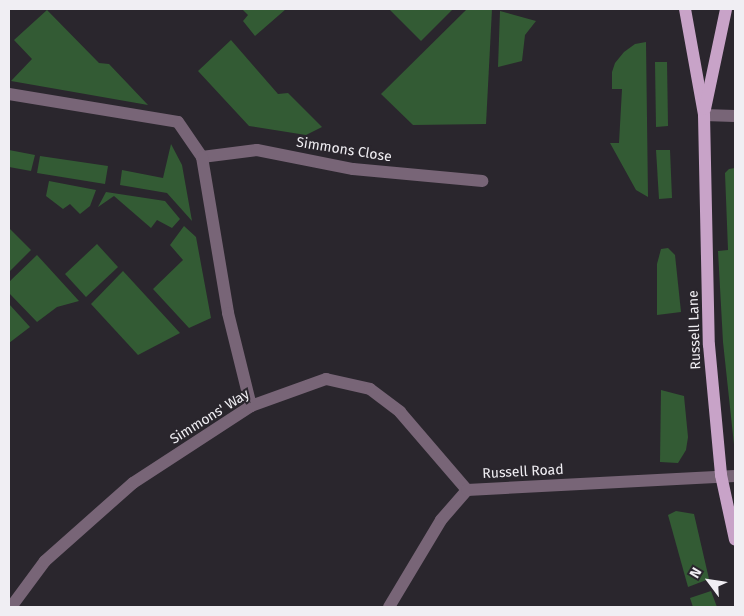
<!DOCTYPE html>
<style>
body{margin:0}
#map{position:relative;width:744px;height:616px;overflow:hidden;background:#2a262d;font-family:"Fira Sans",sans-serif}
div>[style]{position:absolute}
.green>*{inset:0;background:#335b34}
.minor>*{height:12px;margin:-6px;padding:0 6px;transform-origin:6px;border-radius:6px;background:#786577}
.major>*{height:12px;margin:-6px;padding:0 6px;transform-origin:6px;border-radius:6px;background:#c8a3c8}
span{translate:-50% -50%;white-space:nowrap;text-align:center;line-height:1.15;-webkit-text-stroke:4px #2a262d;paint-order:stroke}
.street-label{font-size:14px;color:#f0eef3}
.frame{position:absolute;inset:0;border:10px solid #f0eef3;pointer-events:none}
.north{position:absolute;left:684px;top:556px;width:50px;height:50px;-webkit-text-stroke:4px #2a262d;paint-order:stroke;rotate:301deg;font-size:14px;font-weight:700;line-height:20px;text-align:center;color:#f0eef3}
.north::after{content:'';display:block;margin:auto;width:18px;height:22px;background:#f0eef3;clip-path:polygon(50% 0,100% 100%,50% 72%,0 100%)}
</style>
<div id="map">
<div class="green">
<div style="clip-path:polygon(242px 9px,286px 9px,255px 36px,243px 21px,248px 15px)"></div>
<div style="clip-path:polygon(389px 9px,453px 9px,421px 41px)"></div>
<div style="clip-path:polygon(467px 9px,492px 9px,486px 124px,413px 125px,381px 94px)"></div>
<div style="clip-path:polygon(47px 10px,99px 63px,109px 64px,148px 105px,11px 81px,32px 59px,14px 40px)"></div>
<div style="clip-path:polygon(500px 11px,536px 21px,525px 35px,522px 61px,498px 67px)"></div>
<div style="clip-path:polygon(231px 40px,278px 94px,288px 93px,322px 127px,306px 135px,249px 126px,198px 71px)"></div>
<div style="clip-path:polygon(646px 42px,648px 197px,636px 190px,610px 143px,619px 143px,622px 89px,612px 89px,612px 72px,615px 63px,624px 52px,635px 44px)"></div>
<div style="clip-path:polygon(655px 62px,667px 62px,668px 126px,656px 127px)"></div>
<div style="clip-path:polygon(171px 144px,182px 165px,192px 221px,167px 193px,120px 185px,122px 170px,163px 178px)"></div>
<div style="clip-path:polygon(9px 150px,35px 155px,31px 171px,9px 167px)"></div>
<div style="clip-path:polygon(656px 150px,670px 150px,672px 198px,659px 199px)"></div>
<div style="clip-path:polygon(40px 156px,108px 166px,105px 184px,37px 173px)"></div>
<div style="clip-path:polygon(735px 168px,735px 454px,723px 342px,718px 251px,728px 250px,725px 173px,729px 169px)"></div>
<div style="clip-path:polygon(49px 181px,96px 190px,90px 206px,80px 214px,70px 204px,63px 209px,46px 196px)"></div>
<div style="clip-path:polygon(106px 192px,165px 201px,180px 219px,172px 228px,157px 220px,151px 228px,114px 196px,98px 207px)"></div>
<div style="clip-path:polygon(184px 226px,196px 237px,211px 318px,189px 328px,153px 289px,183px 260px,170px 245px)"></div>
<div style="clip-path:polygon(9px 228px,31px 250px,9px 272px)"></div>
<div style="clip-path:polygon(97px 244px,118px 267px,86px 297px,65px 274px)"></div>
<div style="clip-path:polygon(668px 248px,675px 255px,681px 312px,657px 315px,657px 264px,661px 249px)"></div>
<div style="clip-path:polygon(37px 255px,79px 301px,57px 307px,37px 322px,9px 293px,9px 282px)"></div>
<div style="clip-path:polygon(123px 271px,180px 333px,138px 355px,91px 304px)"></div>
<div style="clip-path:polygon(9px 304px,30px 327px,9px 343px)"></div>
<div style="clip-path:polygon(661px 390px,684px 396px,688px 437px,686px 450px,678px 463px,660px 462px)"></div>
<div style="clip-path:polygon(676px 511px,694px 514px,709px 579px,688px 587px,668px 515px)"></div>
<div style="clip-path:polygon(711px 591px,717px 607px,693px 607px,690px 598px)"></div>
</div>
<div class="minor">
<div style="left:9px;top:94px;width:171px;rotate:9.4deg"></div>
<div style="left:178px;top:122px;width:42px;rotate:55.6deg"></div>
<div style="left:202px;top:157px;width:55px;rotate:-7.3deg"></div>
<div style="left:257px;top:150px;width:98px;rotate:11.2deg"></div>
<div style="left:353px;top:169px;width:130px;rotate:5.3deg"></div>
<div style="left:704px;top:115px;width:31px;rotate:2deg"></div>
<div style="left:202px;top:157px;width:158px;rotate:80.5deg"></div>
<div style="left:228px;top:313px;width:96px;rotate:76.1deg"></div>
<div style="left:11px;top:607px;width:57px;rotate:-53.5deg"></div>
<div style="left:45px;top:561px;width:118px;rotate:-41.6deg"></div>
<div style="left:133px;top:483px;width:141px;rotate:-33.1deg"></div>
<div style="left:251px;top:406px;width:80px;rotate:-19.8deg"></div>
<div style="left:326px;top:379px;width:45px;rotate:12.8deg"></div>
<div style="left:370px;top:389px;width:38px;rotate:37deg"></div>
<div style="left:400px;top:412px;width:103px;rotate:49.3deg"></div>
<div style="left:389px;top:607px;width:101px;rotate:-59.1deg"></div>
<div style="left:441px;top:520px;width:40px;rotate:-49deg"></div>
<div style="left:467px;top:490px;width:268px;rotate:-3deg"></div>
</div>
<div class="major">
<div style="left:685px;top:9px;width:108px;rotate:79.8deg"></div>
<div style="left:704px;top:115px;width:230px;rotate:88.8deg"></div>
<div style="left:709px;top:345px;width:131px;rotate:84.7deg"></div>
<div style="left:721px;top:475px;width:66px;rotate:77.8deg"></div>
<div style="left:705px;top:109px;width:102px;rotate:-78.1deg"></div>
</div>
<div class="street-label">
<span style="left:344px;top:150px;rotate:9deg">Simmons Close</span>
<span style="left:695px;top:330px;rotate:-92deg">Russell Lane</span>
<span style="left:210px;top:417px;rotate:-32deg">Simmons' Way</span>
<span style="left:523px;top:472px;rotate:-3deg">Russell Road</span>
</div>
<div class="frame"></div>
<div class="north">N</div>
</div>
